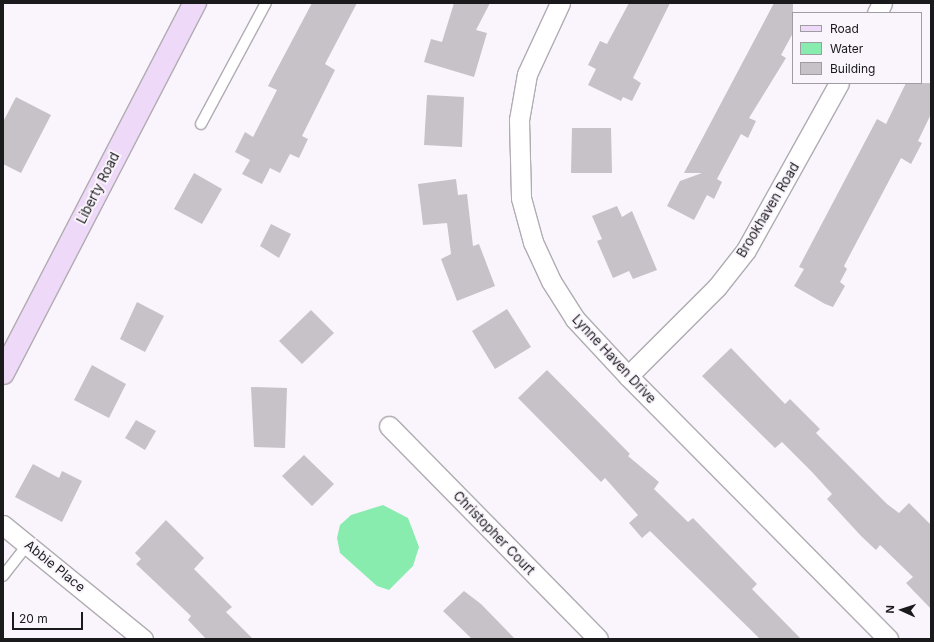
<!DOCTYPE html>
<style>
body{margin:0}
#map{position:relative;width:934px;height:642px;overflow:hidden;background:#faf5fc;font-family:Inter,sans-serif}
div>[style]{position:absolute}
.water>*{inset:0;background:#89ecaf}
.building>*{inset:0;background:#c6c2c8}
.roads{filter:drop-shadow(1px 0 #b0acb2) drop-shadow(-1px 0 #b0acb2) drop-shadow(0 1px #b0acb2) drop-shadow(0 -1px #b0acb2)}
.service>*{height:10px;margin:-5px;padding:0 5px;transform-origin:5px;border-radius:5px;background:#fff}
.minor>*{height:19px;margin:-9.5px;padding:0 9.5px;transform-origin:9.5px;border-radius:9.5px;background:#fff}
.primary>*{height:22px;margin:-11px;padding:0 11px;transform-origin:11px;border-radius:11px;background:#eed9f8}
span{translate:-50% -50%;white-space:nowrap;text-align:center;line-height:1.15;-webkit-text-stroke:4px #faf5fc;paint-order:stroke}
.street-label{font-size:13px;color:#1a191b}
.frame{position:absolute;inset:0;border:4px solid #1a191b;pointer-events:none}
.legend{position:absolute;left:792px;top:12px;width:130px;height:72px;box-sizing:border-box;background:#faf5fc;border:1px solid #a09da2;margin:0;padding:5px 7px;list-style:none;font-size:12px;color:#1a191b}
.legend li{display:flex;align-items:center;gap:8px;height:20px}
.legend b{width:20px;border:1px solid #a09da2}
.north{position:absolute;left:882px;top:590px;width:40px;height:40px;-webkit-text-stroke:3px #faf5fc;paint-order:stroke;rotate:273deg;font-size:11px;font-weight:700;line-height:16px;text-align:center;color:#1a191b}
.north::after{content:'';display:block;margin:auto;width:14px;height:18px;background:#1a191b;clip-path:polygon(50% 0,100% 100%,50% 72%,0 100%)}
.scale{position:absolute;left:12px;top:612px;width:71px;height:18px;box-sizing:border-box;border:2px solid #1a191b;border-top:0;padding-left:5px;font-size:12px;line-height:14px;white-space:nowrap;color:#1a191b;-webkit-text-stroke:3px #faf5fc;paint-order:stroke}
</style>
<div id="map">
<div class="water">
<div style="clip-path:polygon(383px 505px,408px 518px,419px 547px,413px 566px,389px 590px,377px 586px,340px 553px,337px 538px,340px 525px,351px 515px)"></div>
</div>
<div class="building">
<div style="clip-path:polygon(312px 3px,357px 3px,325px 64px,335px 70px,302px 136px,308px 139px,299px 158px,290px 154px,280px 173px,270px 168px,262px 184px,242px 174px,250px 160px,235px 152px,245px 132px,253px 137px,277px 90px,268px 86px)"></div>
<div style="clip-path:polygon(454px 3px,490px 3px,476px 30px,487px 33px,474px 77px,424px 62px,431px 39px,442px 42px)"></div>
<div style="clip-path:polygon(629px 3px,670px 3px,633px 78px,641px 83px,632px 101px,623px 97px,621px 101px,588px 85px,596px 69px,588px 65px,600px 41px,607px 44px)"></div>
<div style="clip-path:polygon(774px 3px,793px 3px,793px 33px,781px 55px,786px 58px,749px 118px,756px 121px,748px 138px,741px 134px,717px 179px,722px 182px,714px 199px,707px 195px,694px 220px,667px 206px,680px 181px,702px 173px,684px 173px)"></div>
<div style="clip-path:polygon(906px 83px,931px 83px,931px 114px,918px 141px,922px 143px,911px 164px,901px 158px,844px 266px,847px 269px,840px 282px,845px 286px,833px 307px,825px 304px,794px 286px,804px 269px,799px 267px,877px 119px,886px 124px)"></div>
<div style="clip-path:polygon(427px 95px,464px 97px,462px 147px,424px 145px)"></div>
<div style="clip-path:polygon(16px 97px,51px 115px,21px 173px,3px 164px,3px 122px)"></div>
<div style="clip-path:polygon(572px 128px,611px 128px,612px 173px,571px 173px)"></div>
<div style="clip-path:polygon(194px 173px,222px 189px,202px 224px,174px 209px)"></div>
<div style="clip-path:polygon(456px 179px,458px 195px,467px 194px,473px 246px,479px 244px,495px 286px,457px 301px,441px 259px,451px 254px,447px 223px,423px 225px,418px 184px)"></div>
<div style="clip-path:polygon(617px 206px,622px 217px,632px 211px,657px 270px,633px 279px,629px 271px,613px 278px,597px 241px,602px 239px,592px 216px)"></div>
<div style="clip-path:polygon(271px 224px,291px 234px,279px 258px,260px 246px)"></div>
<div style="clip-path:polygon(137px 302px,164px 316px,145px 352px,120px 339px)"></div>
<div style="clip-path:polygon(507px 309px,531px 347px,495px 369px,472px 331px)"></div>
<div style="clip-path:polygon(311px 310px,334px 333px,302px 364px,279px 341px)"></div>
<div style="clip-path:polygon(731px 348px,785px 404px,790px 399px,820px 429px,816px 433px,887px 504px,899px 513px,909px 503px,931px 525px,931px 609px,906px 583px,913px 577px,880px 545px,876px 550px,861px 536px,827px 499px,832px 494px,812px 472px,782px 442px,775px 448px,702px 376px)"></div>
<div style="clip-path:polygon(92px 365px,126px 384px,109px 418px,74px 400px)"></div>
<div style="clip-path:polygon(547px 370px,630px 454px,628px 456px,659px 482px,654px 489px,688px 522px,693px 518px,757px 584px,752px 589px,801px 639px,760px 639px,650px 531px,642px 538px,629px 523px,638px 515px,605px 478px,601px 482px,518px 398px)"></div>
<div style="clip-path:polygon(251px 387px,287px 388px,285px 448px,254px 447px)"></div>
<div style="clip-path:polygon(136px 420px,156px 431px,145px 450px,125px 438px)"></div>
<div style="clip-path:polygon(304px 455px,334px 484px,312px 506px,282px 476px)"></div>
<div style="clip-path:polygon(33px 464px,59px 478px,62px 471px,82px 481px,62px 522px,15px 497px)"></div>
<div style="clip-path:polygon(166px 520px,204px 558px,194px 569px,232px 607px,226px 612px,253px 639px,206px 639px,188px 620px,191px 616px,136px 564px,141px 559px,135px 553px)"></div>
<div style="clip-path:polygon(464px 591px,481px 604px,515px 639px,472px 639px,443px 611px)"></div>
</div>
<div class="roads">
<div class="service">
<div style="left:201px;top:124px;width:137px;rotate:-61.8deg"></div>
<div style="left:3px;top:576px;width:39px;rotate:-52deg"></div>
</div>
<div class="minor">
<div style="left:560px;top:3px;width:78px;rotate:114.9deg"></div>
<div style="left:527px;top:74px;width:47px;rotate:99.9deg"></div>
<div style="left:519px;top:120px;width:78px;rotate:88.5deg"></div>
<div style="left:521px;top:198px;width:46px;rotate:74.7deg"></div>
<div style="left:533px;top:242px;width:43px;rotate:65.2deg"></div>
<div style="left:551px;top:281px;width:45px;rotate:57.7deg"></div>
<div style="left:575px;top:319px;width:78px;rotate:47.1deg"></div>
<div style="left:628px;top:376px;width:370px;rotate:45.3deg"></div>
<div style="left:877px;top:13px;width:11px;rotate:-63deg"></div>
<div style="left:628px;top:376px;width:126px;rotate:-45deg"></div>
<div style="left:717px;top:287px;width:47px;rotate:-51.9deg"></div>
<div style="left:746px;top:250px;width:191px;rotate:-60.9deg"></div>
<div style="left:389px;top:426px;width:298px;rotate:45.5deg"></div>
<div style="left:3px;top:525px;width:181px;rotate:39.2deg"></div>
</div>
<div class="primary">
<div style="left:3px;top:373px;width:417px;rotate:-62.6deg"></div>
</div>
</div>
<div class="street-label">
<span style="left:98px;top:188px;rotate:-63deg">Liberty Road</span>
<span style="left:768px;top:210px;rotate:-59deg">Brookhaven Road</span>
<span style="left:614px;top:359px;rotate:47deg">Lynne Haven Drive</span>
<span style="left:494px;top:533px;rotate:46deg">Christopher Court</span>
<span style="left:55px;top:566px;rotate:39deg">Abbie Place</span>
</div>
<div class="frame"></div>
<ul class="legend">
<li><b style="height:5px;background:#eed9f8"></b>Road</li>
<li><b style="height:11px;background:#89ecaf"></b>Water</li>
<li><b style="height:11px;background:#c6c2c8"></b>Building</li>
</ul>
<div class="north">N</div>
<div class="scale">20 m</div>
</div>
